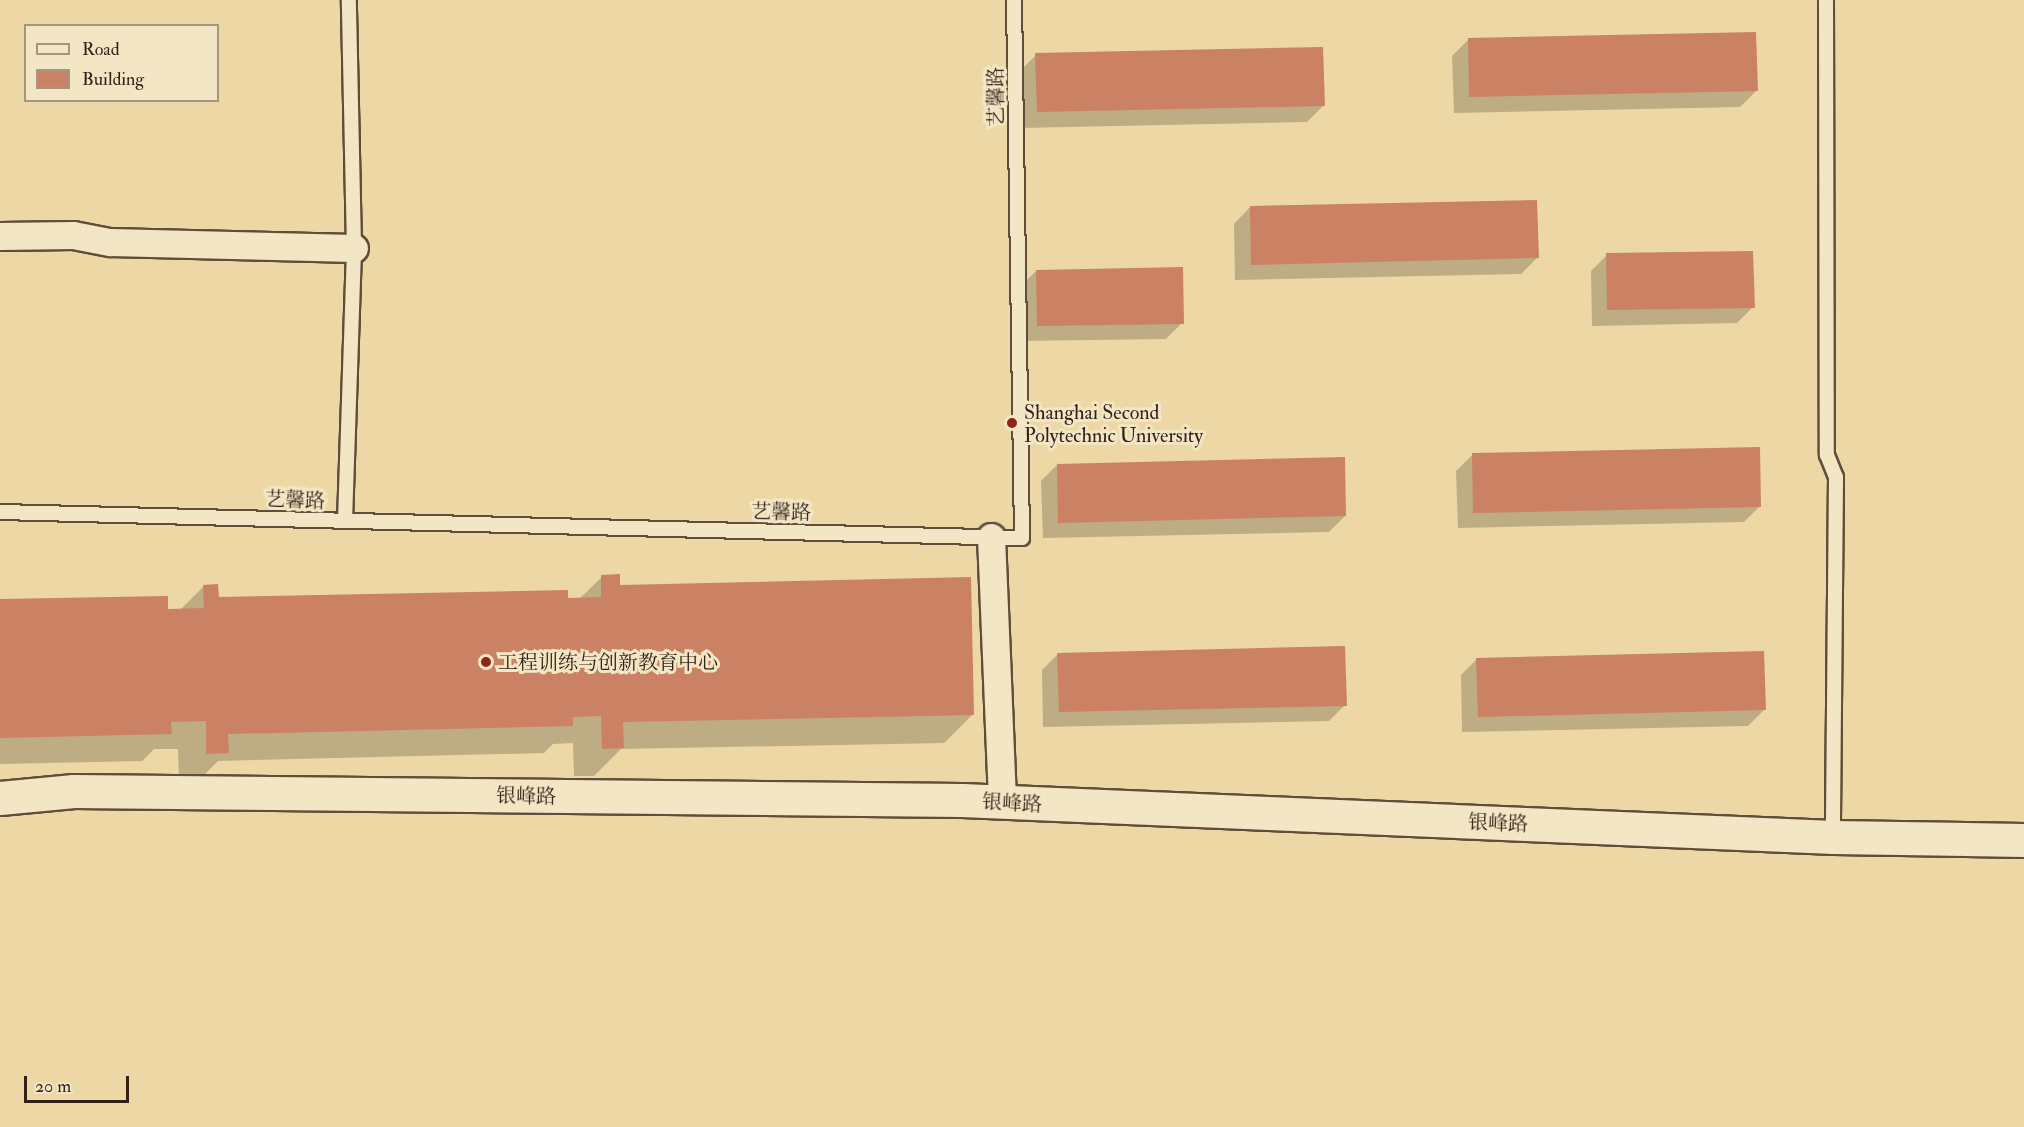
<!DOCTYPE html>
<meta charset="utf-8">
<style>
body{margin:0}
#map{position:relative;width:2024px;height:1127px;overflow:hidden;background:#edd8a5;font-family:"IM FELL Double Pica","Noto Serif SC",serif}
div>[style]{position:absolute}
.shadow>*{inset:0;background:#0003}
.building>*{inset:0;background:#cb8164}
.roads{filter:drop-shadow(2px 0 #604d3b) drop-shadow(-2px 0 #604d3b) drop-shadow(0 2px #604d3b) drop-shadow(0 -2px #604d3b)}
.service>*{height:14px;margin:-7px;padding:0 7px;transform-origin:7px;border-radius:7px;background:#f3e6c4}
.minor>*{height:27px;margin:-13.5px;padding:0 13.5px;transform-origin:13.5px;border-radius:13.5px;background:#f3e6c4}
.tertiary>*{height:33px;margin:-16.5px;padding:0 16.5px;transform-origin:16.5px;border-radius:16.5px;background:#f3e6c4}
.dots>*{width:16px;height:16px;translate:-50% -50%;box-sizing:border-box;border:3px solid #f3e6c4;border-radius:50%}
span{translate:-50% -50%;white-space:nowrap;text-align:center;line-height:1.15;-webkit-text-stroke:6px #f3e6c4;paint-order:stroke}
.street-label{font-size:20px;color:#311f18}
.poi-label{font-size:20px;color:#311f18}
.left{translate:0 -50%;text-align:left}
.legend{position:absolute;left:24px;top:24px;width:195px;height:78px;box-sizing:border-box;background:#f3e6c4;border:2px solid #a5967f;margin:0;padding:8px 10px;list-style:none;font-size:18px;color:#311f18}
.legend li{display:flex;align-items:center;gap:12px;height:30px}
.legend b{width:30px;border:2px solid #a5967f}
.scale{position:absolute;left:24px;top:1076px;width:105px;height:27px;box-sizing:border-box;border:3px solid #311f18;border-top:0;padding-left:8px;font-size:18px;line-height:21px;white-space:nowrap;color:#311f18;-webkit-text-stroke:4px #f3e6c4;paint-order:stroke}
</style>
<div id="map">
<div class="shadow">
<div style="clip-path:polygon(1469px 39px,1756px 91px,1740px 107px,1454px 113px,1452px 56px)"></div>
<div style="clip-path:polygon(1036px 55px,1323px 106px,1307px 122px,1021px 128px,1020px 71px)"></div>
<div style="clip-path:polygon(1250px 207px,1537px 258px,1521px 274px,1235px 280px,1234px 224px)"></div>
<div style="clip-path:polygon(1607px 255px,1753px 307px,1737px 323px,1592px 326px,1591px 271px)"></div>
<div style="clip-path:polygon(1036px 271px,1182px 323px,1166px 339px,1021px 341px,1020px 287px)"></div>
<div style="clip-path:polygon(1472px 455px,1760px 506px,1744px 522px,1458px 528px,1456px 471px)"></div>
<div style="clip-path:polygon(1057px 465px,1345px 516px,1329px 532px,1043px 538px,1041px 481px)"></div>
<div style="clip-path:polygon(602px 577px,619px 586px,972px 715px,944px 743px,621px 749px,594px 776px,574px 776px,573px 743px,553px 744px,544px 753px,218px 761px,199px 780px,179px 781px,178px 749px,154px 749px,142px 761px,0 764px,0 601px,180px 610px,204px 586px,217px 598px,579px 599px)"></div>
<div style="clip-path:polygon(1058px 654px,1345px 705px,1329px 721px,1043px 727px,1042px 670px)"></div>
<div style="clip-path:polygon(1477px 659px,1764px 710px,1748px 726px,1462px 732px,1461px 675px)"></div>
</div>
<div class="building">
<div style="clip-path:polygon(1756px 32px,1758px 91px,1469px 97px,1468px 38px)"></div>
<div style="clip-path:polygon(1323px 47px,1325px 106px,1037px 112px,1035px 53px)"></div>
<div style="clip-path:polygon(1537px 200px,1539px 258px,1251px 265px,1250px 206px)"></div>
<div style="clip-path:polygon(1753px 251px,1755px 308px,1607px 310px,1606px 253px)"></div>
<div style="clip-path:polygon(1183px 267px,1184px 324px,1037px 326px,1036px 270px)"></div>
<div style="clip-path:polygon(1760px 447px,1761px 507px,1473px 513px,1472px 453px)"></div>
<div style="clip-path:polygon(1345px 457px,1346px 516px,1058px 523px,1057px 464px)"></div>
<div style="clip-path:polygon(620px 574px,620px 585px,971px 577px,974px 715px,623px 722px,624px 748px,602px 749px,601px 716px,573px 717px,573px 726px,228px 734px,229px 753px,206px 754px,206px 721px,171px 722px,172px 734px,0 738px,0 599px,168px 596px,168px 609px,204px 608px,203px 585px,218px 584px,219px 597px,568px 590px,568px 598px,601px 597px,601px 575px)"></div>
<div style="clip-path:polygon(1345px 646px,1347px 706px,1059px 712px,1057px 653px)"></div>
<div style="clip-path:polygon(1764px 651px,1766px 710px,1478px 717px,1476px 658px)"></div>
</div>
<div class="roads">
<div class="service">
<div style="left:1826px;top:0;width:455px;rotate:89.9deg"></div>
<div style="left:1827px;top:455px;width:24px;rotate:68deg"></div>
<div style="left:1836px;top:477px;width:360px;rotate:90.5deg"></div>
<div style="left:0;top:512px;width:1022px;rotate:1.46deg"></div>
<div style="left:1022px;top:538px;width:538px;rotate:-90.85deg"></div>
<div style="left:345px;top:521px;width:273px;rotate:-88.1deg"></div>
<div style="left:354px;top:248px;width:248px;rotate:-91.2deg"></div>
</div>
<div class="minor">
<div style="left:0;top:236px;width:73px;rotate:-0.8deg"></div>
<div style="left:73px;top:235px;width:38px;rotate:11deg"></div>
<div style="left:110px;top:242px;width:244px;rotate:1.4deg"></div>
<div style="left:991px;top:537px;width:265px;rotate:87.6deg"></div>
</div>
<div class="tertiary">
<div style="left:0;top:798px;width:74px;rotate:-5.4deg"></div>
<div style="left:74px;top:791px;width:888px;rotate:0.58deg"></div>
<div style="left:962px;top:800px;width:872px;rotate:2.43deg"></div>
<div style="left:1833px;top:837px;width:191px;rotate:0.9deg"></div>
</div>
</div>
<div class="dots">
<div style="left:1012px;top:423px;background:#8f2418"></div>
<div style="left:486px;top:662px;background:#8f2418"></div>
</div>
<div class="street-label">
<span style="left:996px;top:97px;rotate:-91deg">艺馨路</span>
<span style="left:295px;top:500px;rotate:2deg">艺馨路</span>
<span style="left:781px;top:512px;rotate:1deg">艺馨路</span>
<span style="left:526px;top:796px;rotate:1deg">银峰路</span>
<span style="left:1012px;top:803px;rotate:3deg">银峰路</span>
<span style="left:1498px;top:823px;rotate:2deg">银峰路</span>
</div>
<div class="poi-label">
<span class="left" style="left:1024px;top:424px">Shanghai Second<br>Polytechnic University</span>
<span class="left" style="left:498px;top:662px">工程训练与创新教育中心</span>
</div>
<ul class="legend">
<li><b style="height:8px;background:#f3e6c4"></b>Road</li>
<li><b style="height:16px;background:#cb8164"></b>Building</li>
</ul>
<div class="scale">20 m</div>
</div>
